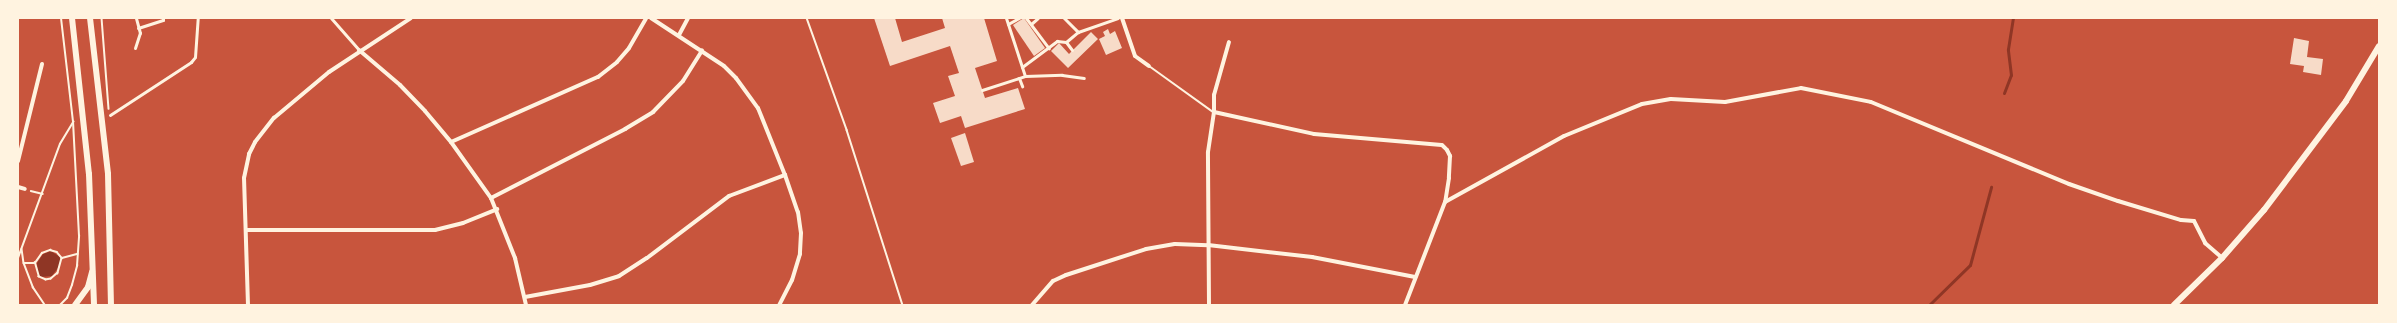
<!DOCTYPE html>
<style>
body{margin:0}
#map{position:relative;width:2397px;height:323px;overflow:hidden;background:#c8553d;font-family:Mulish,sans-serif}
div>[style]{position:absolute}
.water>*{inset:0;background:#8f3625}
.stream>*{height:3px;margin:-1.5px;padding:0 1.5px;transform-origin:1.5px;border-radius:1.5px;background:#8f3625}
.building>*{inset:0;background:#f7dbc8}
.path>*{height:1.5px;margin:-0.75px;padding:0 0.75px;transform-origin:0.75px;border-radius:0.75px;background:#fff3e0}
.service>*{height:2px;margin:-1px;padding:0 1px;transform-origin:1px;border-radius:1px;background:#fff3e0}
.pedestrian>*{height:3px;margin:-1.5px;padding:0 1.5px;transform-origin:1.5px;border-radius:1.5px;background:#fff3e0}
.minor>*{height:4px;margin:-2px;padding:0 2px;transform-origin:2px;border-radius:2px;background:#fff3e0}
.secondary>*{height:6px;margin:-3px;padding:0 3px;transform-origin:3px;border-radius:3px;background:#fff3e0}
.primary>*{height:6px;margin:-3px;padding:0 3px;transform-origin:3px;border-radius:3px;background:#fff3e0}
span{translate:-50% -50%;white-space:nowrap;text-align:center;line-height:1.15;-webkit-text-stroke:3.5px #fff3e0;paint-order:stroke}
.frame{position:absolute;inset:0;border:19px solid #fff3e0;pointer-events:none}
</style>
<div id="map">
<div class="water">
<div style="clip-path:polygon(51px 251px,60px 257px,60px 265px,52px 276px,41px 277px,38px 274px,37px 263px,43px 254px)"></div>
</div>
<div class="stream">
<div style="left:2004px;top:93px;width:19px;rotate:-69deg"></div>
<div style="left:2011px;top:75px;width:26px;rotate:-97deg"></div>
<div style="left:2008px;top:49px;width:31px;rotate:-81deg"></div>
<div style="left:1929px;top:305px;width:57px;rotate:-44.3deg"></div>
<div style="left:1970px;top:265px;width:81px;rotate:-74.9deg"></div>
</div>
<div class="building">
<div style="clip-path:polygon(874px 18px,895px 18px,902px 42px,945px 28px,942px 18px,984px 18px,997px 61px,975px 68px,985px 98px,1018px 88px,1025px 109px,965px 128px,961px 116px,940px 123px,933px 103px,955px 96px,948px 76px,959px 73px,950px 46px,890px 66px)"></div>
<div style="clip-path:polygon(1024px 18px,1045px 48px,1034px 56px,1013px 25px)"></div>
<div style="clip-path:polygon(1108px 29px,1110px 34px,1115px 31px,1122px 48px,1106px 55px,1099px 39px,1105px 36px,1103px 32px)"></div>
<div style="clip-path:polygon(1091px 32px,1098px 39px,1068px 68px,1051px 51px,1059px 43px,1069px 54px)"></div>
<div style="clip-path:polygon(2294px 38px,2309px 41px,2307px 57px,2323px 59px,2321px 75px,2303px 72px,2304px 66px,2290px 64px)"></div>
<div style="clip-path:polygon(965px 133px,974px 162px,961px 166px,951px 138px)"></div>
</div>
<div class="path">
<div style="left:102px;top:18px;width:91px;rotate:85.6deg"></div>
<div style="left:807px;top:18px;width:119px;rotate:70.3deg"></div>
<div style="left:847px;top:130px;width:184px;rotate:72.3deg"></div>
<div style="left:31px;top:191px;width:12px;rotate:14deg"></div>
<div style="left:22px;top:249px;width:14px;rotate:82deg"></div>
<div style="left:24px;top:263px;width:26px;rotate:69deg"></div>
<div style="left:33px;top:287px;width:22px;rotate:56deg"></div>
<div style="left:18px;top:258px;width:121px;rotate:-69.8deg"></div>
<div style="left:60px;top:144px;width:26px;rotate:-59deg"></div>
<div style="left:62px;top:258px;width:16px;rotate:-15deg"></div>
<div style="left:24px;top:263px;width:11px"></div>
<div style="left:35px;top:263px;width:12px;rotate:-55deg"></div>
<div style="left:42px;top:253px;width:9px;rotate:-21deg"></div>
<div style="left:50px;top:250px;width:7px;rotate:16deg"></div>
<div style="left:57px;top:252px;width:8px;rotate:50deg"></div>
<div style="left:62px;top:258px;width:16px;rotate:105deg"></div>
<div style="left:58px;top:273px;width:9px;rotate:139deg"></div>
<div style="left:51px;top:279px;width:5px;rotate:169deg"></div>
<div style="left:46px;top:280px;width:8px;rotate:-157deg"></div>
<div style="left:39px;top:277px;width:15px;rotate:-106deg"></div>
<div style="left:60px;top:305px;width:10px;rotate:-45deg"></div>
<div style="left:67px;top:298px;width:14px;rotate:-69deg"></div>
<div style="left:72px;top:285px;width:20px;rotate:-75deg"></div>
<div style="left:77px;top:266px;width:30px;rotate:-86deg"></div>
<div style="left:79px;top:236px;width:114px;rotate:-93deg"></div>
<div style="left:73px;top:122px;width:105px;rotate:-96.6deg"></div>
</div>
<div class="service">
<div style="left:1149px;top:66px;width:79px;rotate:35.7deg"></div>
</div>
<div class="pedestrian">
<div style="left:331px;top:18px;width:43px;rotate:48.8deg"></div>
<div style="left:1006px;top:18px;width:61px;rotate:71.9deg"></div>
<div style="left:1025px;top:76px;width:37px;rotate:-2deg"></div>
<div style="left:1062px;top:75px;width:22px;rotate:8deg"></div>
<div style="left:1026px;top:18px;width:38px;rotate:53deg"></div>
<div style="left:1064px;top:18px;width:20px;rotate:45deg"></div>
<div style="left:1008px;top:24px;width:13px;rotate:-29deg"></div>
<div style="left:1031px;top:24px;width:9px;rotate:-41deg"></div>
<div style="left:138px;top:28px;width:26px;rotate:-18deg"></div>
<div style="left:163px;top:20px;width:2px;rotate:-90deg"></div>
<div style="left:1066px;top:42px;width:10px;rotate:53deg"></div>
<div style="left:135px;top:48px;width:16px;rotate:-72deg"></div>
<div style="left:140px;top:33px;width:16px;rotate:-105deg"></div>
<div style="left:1022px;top:67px;width:44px;rotate:-36.6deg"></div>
<div style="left:1057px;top:41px;width:9px;rotate:6deg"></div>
<div style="left:1066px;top:42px;width:16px;rotate:-40deg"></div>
<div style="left:1078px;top:32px;width:42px;rotate:-19.3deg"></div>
<div style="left:1019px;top:78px;width:9px;rotate:69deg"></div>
<div style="left:982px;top:90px;width:45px;rotate:-18deg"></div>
<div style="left:110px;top:115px;width:97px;rotate:-33.2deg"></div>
<div style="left:191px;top:62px;width:6px;rotate:-51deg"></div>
<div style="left:195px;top:57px;width:39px;rotate:-86deg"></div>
</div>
<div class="minor">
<div style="left:651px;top:18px;width:87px;rotate:33.3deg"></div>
<div style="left:724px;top:66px;width:17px;rotate:45deg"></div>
<div style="left:736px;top:78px;width:37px;rotate:54deg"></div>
<div style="left:758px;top:108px;width:72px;rotate:68.1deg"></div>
<div style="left:785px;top:175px;width:39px;rotate:71deg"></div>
<div style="left:798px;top:212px;width:21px;rotate:82deg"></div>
<div style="left:801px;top:233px;width:21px;rotate:93deg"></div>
<div style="left:800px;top:254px;width:27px;rotate:107deg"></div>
<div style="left:792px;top:280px;width:28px;rotate:117deg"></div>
<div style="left:1122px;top:18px;width:40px;rotate:71.1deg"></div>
<div style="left:1135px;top:56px;width:17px;rotate:36deg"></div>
<div style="left:679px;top:35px;width:19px;rotate:-62deg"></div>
<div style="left:359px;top:50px;width:54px;rotate:40.5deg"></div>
<div style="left:400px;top:85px;width:36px;rotate:46deg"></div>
<div style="left:425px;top:111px;width:40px;rotate:50deg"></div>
<div style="left:451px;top:142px;width:69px;rotate:54.5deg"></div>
<div style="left:491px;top:198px;width:65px;rotate:68.2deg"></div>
<div style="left:515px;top:258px;width:48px;rotate:76.8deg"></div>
<div style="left:1214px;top:112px;width:102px;rotate:12.4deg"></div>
<div style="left:1314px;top:134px;width:128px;rotate:4.9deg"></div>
<div style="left:1442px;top:145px;width:7px;rotate:45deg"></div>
<div style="left:1447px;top:150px;width:7px;rotate:63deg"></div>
<div style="left:1450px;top:156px;width:22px;rotate:93deg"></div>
<div style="left:1449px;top:178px;width:24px;rotate:99deg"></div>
<div style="left:1445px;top:202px;width:110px;rotate:111.2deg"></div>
<div style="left:451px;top:142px;width:161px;rotate:-23.9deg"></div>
<div style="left:598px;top:77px;width:24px;rotate:-38deg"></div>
<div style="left:617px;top:62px;width:18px;rotate:-49deg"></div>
<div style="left:629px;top:48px;width:34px;rotate:-60deg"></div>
<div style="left:18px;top:161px;width:100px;rotate:-76.1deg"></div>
<div style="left:18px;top:187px;width:7px;rotate:16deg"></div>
<div style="left:491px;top:198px;width:151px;rotate:-27.2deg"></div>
<div style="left:625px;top:129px;width:33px;rotate:-31deg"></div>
<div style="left:653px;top:112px;width:43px;rotate:-45.9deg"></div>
<div style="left:683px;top:81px;width:36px;rotate:-58deg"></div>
<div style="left:1445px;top:202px;width:136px;rotate:-29deg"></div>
<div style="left:1564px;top:136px;width:84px;rotate:-22.3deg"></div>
<div style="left:1642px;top:104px;width:29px;rotate:-10deg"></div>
<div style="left:1671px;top:99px;width:54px;rotate:3.2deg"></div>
<div style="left:1725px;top:102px;width:77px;rotate:-10.4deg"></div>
<div style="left:1801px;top:88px;width:71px;rotate:11.3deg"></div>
<div style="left:1871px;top:102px;width:214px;rotate:22.5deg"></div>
<div style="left:2069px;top:184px;width:52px;rotate:19.1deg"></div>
<div style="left:2118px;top:201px;width:66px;rotate:16.8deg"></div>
<div style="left:2181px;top:220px;width:13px;rotate:4deg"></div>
<div style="left:2194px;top:221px;width:25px;rotate:63deg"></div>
<div style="left:2205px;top:243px;width:23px;rotate:41deg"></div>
<div style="left:247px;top:230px;width:188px"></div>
<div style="left:435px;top:230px;width:29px;rotate:-14deg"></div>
<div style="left:463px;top:223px;width:37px;rotate:-22deg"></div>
<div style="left:525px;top:297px;width:66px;rotate:-10.5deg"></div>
<div style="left:590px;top:285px;width:30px;rotate:-17deg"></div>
<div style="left:619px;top:276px;width:33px;rotate:-33deg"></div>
<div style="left:647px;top:258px;width:103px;rotate:-37.1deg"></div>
<div style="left:729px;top:196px;width:60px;rotate:-20.6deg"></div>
<div style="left:248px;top:305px;width:127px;rotate:-91.8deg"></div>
<div style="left:244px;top:178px;width:25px;rotate:-78deg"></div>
<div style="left:249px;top:154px;width:13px;rotate:-63deg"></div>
<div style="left:255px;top:142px;width:31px;rotate:-52deg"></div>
<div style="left:274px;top:118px;width:72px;rotate:-39.9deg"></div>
<div style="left:329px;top:72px;width:98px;rotate:-33.4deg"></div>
<div style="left:1032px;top:305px;width:32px;rotate:-49deg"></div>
<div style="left:1053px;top:281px;width:14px;rotate:-25deg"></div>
<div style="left:1066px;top:275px;width:84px;rotate:-18deg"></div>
<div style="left:1146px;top:249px;width:29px;rotate:-10deg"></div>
<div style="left:1175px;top:244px;width:33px;rotate:2deg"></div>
<div style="left:1208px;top:245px;width:105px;rotate:6.6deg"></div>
<div style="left:1312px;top:257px;width:105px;rotate:11deg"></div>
<div style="left:1209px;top:305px;width:153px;rotate:-90.4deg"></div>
<div style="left:1208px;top:152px;width:40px;rotate:-81.5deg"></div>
<div style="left:1214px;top:112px;width:17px;rotate:-90deg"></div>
<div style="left:1214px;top:95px;width:55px;rotate:-74.2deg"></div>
</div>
<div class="secondary">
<div style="left:2174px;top:305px;width:67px;rotate:-44.4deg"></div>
<div style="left:2222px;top:258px;width:64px;rotate:-48.8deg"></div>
<div style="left:2264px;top:210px;width:136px;rotate:-53deg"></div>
<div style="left:2346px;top:101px;width:64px;rotate:-59deg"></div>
</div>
<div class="primary">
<div style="left:72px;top:18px;width:157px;rotate:83.8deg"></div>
<div style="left:89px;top:174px;width:131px;rotate:87.8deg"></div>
<div style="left:90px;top:18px;width:157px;rotate:83.4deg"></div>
<div style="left:108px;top:174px;width:131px;rotate:88.7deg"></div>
<div style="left:75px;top:305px;width:22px;rotate:-54deg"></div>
<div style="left:88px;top:287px;width:16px;rotate:-75deg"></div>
</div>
<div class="frame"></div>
</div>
